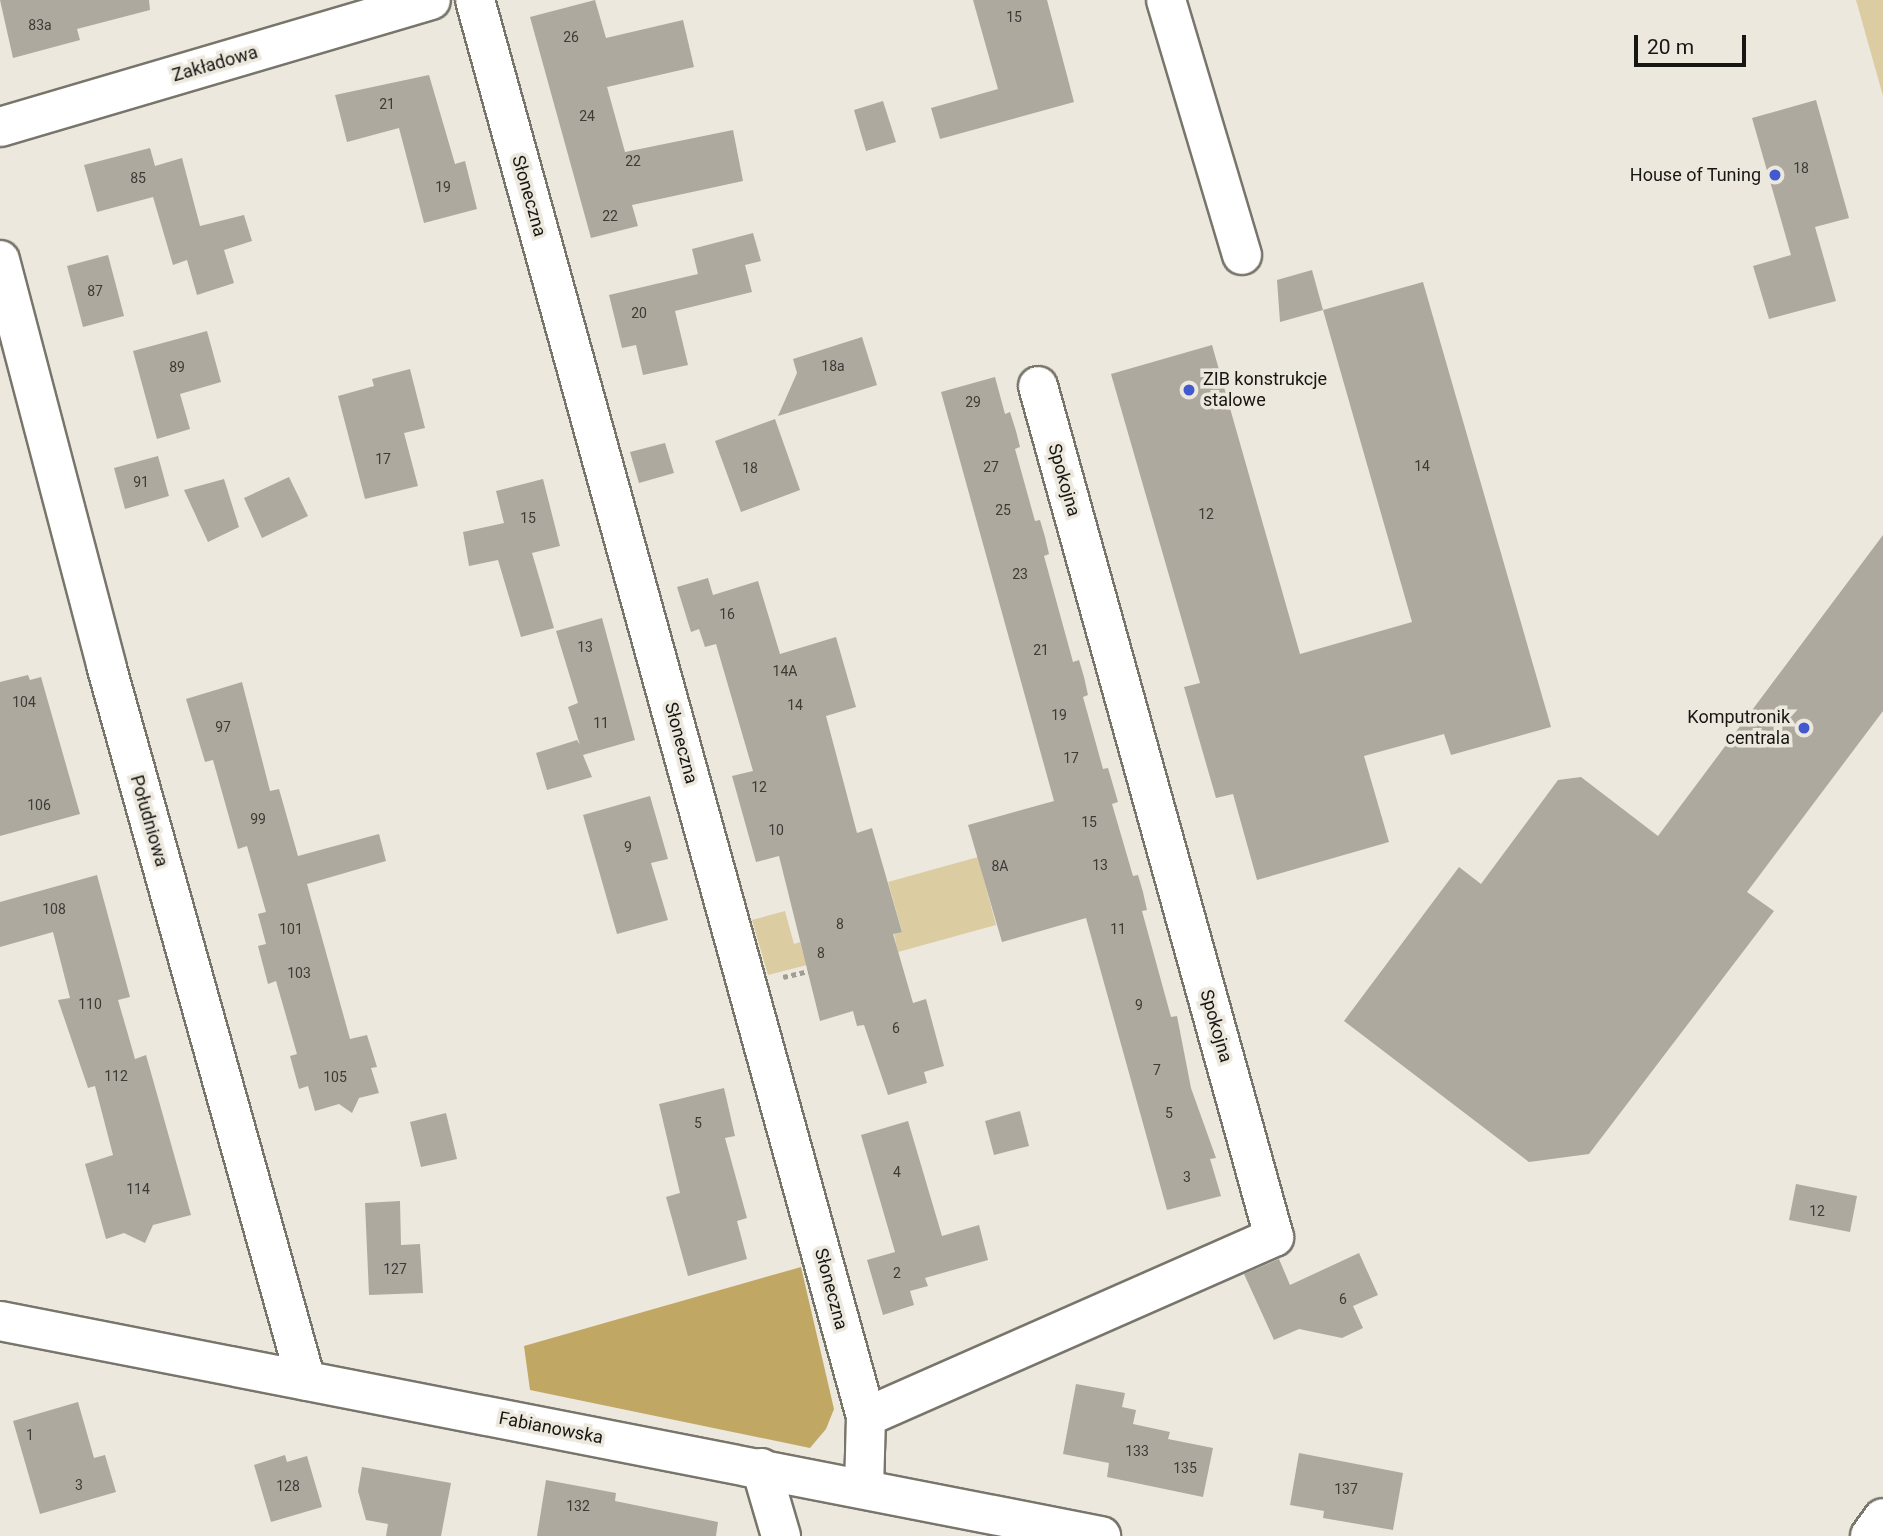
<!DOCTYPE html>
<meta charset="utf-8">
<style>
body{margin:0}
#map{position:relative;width:1883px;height:1536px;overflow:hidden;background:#ece8dd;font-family:Roboto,sans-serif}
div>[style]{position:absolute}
.green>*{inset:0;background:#dccca2}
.forest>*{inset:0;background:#c0a864}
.building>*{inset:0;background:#ada99f}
.path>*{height:4.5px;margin-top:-2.25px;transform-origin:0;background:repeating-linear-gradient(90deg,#a19d95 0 5px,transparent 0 8.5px)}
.roads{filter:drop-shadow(2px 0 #78756b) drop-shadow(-2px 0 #78756b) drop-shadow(0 2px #78756b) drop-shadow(0 -2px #78756b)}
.minor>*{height:38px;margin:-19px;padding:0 19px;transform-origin:19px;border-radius:19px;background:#fff}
.dots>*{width:19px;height:19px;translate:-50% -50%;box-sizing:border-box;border:4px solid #ece8dd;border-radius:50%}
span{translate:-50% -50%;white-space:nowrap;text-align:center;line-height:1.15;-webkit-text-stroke:7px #ece8dd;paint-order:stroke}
.number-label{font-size:14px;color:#3d3b36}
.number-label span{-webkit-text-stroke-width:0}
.street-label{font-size:18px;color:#181613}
.poi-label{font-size:18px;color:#181613}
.right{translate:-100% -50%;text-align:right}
.left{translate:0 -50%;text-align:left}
.scale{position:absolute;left:1634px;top:35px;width:112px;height:32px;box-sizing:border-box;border:4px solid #181613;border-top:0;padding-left:9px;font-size:21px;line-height:24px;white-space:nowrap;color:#181613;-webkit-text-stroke:5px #ece8dd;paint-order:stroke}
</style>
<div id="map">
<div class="green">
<div style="clip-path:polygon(1856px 0,1883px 0,1883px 96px)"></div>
<div style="clip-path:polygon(978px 857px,996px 925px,898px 952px,894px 934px,902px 931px,888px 882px)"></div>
<div style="clip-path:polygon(785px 911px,794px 944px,800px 942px,807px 965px,768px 975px,752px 920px)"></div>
</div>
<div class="forest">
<div style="clip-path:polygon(801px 1267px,834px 1409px,826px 1429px,810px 1448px,530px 1390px,524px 1346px)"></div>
</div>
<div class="building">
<div style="clip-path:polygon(0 0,149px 0,150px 10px,77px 29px,80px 40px,13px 58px)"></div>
<div style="clip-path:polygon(595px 0,606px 38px,683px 20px,694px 67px,607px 87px,625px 152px,733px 130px,743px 181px,632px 205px,638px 226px,591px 238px,530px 17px)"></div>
<div style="clip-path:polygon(973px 0,1047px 0,1074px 102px,940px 139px,931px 108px,998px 89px)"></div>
<div style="clip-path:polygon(429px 75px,455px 164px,465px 161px,477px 209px,424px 223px,399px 128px,347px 142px,335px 95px)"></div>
<div style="clip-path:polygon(1816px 100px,1849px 218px,1815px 227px,1836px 301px,1769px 319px,1753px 266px,1791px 255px,1752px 118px)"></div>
<div style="clip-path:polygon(883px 101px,896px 142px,866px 151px,854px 110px)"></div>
<div style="clip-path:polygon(150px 148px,155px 166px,182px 158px,200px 226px,244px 215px,252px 241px,224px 250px,234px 283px,197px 295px,187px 260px,173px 265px,153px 197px,97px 212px,84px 165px)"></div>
<div style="clip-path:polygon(753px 233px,761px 261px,745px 265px,752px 292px,675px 311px,688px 365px,643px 375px,636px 345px,622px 348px,609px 295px,698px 274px,692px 249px)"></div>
<div style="clip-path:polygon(108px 255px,124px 316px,83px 327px,67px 266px)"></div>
<div style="clip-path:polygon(1312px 270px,1323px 310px,1280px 322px,1277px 280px)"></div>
<div style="clip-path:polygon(1423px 282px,1551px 727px,1451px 755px,1444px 734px,1364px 756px,1389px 842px,1257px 880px,1233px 794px,1216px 798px,1184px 687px,1200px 683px,1111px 374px,1212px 345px,1300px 654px,1412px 622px,1323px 310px)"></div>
<div style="clip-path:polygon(207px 331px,221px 382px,180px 394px,190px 429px,157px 439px,133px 351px)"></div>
<div style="clip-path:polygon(862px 337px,877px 385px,778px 416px,797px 373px,793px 359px)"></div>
<div style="clip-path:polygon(410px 369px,425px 428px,404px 433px,418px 486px,365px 499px,338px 396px,374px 386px,372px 379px)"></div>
<div style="clip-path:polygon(995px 377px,1005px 414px,1010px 412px,1016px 431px,1020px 447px,1015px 449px,1035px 521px,1040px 520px,1045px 537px,1049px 554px,1044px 556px,1073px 662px,1079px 660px,1084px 677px,1088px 695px,1083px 697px,1103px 769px,1108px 768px,1118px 802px,1112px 804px,1133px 876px,1138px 875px,1143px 892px,1147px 910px,1142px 911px,1171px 1017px,1177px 1016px,1191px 1088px,1216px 1158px,1210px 1159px,1221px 1196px,1167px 1210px,1086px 918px,1002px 942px,968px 825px,1054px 801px,941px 392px)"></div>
<div style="clip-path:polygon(775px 419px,800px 490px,741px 512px,715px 441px)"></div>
<div style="clip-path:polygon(665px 443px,674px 473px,639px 483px,630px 452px)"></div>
<div style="clip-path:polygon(158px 456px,169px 496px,125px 509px,114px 468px)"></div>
<div style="clip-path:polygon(289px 477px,308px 516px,262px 538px,244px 498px)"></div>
<div style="clip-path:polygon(224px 479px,239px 527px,208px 542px,184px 490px)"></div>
<div style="clip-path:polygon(543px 479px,560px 546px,532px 553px,554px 628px,521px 637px,498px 560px,469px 566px,463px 532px,504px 523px,496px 491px)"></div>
<div style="clip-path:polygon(1883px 535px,1883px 711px,1747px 892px,1774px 911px,1589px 1154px,1529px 1162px,1344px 1021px,1459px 867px,1481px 884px,1558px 780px,1581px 777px,1658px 836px)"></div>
<div style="clip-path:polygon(708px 578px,713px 595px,758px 581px,780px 654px,836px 637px,856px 707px,826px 716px,857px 833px,872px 828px,902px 932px,893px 934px,913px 1003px,926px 999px,944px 1066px,924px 1072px,927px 1083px,888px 1095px,864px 1025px,857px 1026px,853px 1011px,820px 1021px,779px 856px,756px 862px,732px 776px,753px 771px,716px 644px,705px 647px,699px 629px,691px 632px,677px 587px)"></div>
<div style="clip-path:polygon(602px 618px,635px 740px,583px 755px,592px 777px,547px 790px,536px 753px,577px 740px,580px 745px,568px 707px,578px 703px,556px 631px)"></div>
<div style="clip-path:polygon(28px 675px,30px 680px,41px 677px,80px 814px,0 836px,0 682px)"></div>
<div style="clip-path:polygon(242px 682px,270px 791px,279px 789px,298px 856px,379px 834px,386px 861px,307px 884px,350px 1039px,367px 1035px,377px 1067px,371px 1068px,379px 1093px,359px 1098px,352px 1113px,339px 1104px,315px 1111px,308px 1086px,299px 1089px,290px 1056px,297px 1054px,276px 981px,268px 984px,258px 946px,266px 944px,258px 914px,266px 912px,247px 846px,238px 849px,213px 760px,205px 762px,186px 699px)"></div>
<div style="clip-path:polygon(650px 796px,668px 859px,651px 863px,668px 920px,617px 934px,583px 815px)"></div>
<div style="clip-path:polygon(97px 875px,130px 997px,118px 1000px,127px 1031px,135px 1059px,146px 1055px,191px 1215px,153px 1225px,145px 1243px,124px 1233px,106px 1239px,85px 1164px,113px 1155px,95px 1086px,88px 1088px,58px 1000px,70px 998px,53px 932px,0 947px,0 902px)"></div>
<div style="clip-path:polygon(724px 1088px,735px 1136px,725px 1138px,747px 1218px,737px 1221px,747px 1259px,688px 1276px,666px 1197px,680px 1193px,659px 1104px)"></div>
<div style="clip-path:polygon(1020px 1111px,1029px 1146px,994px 1155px,985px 1121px)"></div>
<div style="clip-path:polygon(446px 1113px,457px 1159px,421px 1167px,410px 1122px)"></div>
<div style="clip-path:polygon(908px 1121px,942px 1236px,979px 1225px,988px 1260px,925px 1278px,928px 1286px,910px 1291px,914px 1305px,883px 1315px,867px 1260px,895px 1252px,861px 1135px)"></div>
<div style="clip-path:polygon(1796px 1184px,1857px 1196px,1850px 1232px,1789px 1220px)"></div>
<div style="clip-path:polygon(400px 1201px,401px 1245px,420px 1244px,423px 1293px,369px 1295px,365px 1203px)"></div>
<div style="clip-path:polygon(1359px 1253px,1378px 1295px,1353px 1306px,1363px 1328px,1342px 1338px,1299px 1329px,1274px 1340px,1244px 1274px,1279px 1259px,1290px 1285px)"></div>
<div style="clip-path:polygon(1076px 1384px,1125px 1393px,1122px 1407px,1136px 1410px,1133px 1424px,1170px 1432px,1168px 1439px,1213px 1448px,1203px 1497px,1107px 1477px,1109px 1463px,1063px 1454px)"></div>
<div style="clip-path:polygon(78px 1402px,94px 1458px,105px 1455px,116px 1492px,40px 1514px,13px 1421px)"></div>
<div style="clip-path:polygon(1299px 1453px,1403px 1473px,1393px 1530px,1323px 1518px,1324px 1511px,1290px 1505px)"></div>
<div style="clip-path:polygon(285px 1455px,287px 1462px,307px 1456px,322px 1507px,271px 1522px,254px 1465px)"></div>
<div style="clip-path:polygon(362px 1467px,451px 1483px,441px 1536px,386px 1536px,388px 1524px,366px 1520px,358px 1491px)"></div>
<div style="clip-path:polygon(546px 1480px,616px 1493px,615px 1501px,718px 1522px,716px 1536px,537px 1536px)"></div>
</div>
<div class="path">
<div style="left:783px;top:977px;width:26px;rotate:-13deg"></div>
</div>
<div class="roads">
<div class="minor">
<div style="left:475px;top:0;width:1470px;rotate:74.57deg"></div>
<div style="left:866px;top:1417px;width:71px;rotate:91.6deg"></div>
<div style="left:1166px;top:0;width:266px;rotate:73.4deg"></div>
<div style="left:0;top:127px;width:449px;rotate:-16.4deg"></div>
<div style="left:0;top:260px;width:419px;rotate:75.3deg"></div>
<div style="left:106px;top:665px;width:743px;rotate:74.39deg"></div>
<div style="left:0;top:1321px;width:1122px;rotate:11.05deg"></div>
<div style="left:866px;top:1417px;width:446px;rotate:-23.8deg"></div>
<div style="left:1274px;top:1237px;width:883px;rotate:-105.5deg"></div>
<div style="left:761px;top:1468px;width:71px;rotate:73.6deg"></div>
<div style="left:1870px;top:1536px;width:22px;rotate:-54deg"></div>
</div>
</div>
<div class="dots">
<div style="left:1775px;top:175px;background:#425acd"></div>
<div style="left:1189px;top:390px;background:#425acd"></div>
<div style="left:1804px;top:728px;background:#425acd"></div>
</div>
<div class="number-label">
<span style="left:1014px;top:17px">15</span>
<span style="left:40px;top:25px">83a</span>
<span style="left:571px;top:37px">26</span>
<span style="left:387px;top:104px">21</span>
<span style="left:587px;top:116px">24</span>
<span style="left:633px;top:161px">22</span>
<span style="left:1801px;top:168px">18</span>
<span style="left:138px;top:178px">85</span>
<span style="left:443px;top:187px">19</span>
<span style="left:610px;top:216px">22</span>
<span style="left:95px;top:291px">87</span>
<span style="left:639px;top:313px">20</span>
<span style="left:833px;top:366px">18a</span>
<span style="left:177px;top:367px">89</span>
<span style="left:973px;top:402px">29</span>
<span style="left:383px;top:459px">17</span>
<span style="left:1422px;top:466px">14</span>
<span style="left:991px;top:467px">27</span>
<span style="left:750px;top:468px">18</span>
<span style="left:141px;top:482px">91</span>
<span style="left:1003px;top:510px">25</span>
<span style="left:1206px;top:514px">12</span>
<span style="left:528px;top:518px">15</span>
<span style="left:1020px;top:574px">23</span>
<span style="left:727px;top:614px">16</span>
<span style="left:585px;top:647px">13</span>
<span style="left:1041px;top:650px">21</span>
<span style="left:785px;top:671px">14A</span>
<span style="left:24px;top:702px">104</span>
<span style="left:795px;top:705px">14</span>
<span style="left:1059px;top:715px">19</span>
<span style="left:601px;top:723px">11</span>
<span style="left:223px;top:727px">97</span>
<span style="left:1071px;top:758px">17</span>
<span style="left:759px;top:787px">12</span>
<span style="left:39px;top:805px">106</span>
<span style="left:258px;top:819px">99</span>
<span style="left:1089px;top:822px">15</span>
<span style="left:776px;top:830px">10</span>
<span style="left:628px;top:847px">9</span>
<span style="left:1100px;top:865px">13</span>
<span style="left:1000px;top:866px">8A</span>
<span style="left:54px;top:909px">108</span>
<span style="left:840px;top:924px">8</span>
<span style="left:291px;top:929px">101</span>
<span style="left:1118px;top:929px">11</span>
<span style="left:821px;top:953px">8</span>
<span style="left:299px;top:973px">103</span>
<span style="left:90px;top:1004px">110</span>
<span style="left:1139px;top:1005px">9</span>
<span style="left:896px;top:1028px">6</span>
<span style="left:1157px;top:1070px">7</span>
<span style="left:116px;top:1076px">112</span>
<span style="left:335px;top:1077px">105</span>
<span style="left:1169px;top:1113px">5</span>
<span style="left:698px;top:1123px">5</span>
<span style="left:897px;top:1172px">4</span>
<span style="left:1187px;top:1177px">3</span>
<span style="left:138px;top:1189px">114</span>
<span style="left:1817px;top:1211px">12</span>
<span style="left:395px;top:1269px">127</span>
<span style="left:897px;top:1273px">2</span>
<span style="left:1343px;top:1299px">6</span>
<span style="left:30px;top:1435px">1</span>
<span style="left:1137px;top:1451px">133</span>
<span style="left:1185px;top:1468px">135</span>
<span style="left:79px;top:1485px">3</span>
<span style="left:288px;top:1486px">128</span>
<span style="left:1346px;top:1489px">137</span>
<span style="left:578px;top:1506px">132</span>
</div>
<div class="street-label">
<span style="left:215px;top:64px;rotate:-16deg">Zakładowa</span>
<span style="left:529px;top:196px;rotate:74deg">Słoneczna</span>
<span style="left:1064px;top:480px;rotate:74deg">Spokojna</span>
<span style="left:681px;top:743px;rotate:75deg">Słoneczna</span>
<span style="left:149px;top:821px;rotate:74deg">Południowa</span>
<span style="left:1216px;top:1026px;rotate:74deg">Spokojna</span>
<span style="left:831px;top:1289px;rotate:75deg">Słoneczna</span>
<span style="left:551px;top:1428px;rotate:11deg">Fabianowska</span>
</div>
<div class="poi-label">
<span class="right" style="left:1761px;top:175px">House of Tuning</span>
<span class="left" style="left:1203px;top:390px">ZIB konstrukcje<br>stalowe</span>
<span class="right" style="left:1790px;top:728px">Komputronik<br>centrala</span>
</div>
<div class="scale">20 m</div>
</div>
